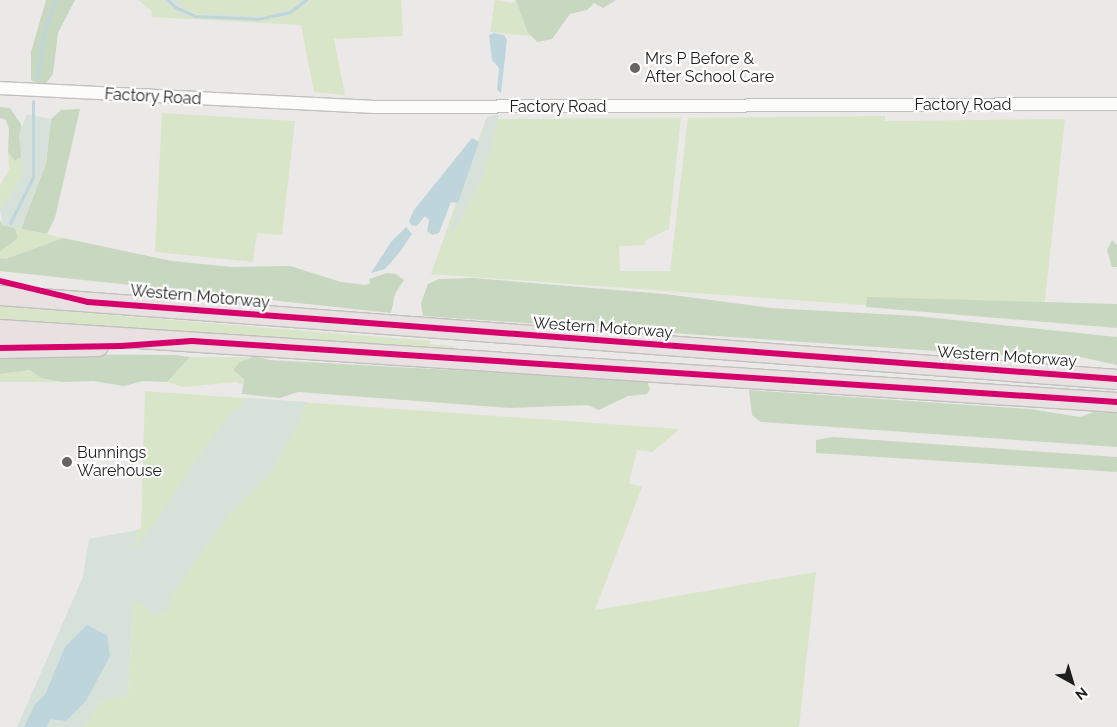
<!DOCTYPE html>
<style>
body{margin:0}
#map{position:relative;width:1117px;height:727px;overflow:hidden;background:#ebe9e7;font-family:Raleway,sans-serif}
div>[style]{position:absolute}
.grass>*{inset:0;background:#d9e5c9}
.forest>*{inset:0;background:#c8d7bf}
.wetland>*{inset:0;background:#d6e1da}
.water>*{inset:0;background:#bed6db}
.stream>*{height:3px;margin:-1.5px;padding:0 1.5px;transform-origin:1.5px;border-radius:1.5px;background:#bed6db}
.roads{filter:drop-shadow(1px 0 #c1c0bf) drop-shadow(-1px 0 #c1c0bf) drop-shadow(0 1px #c1c0bf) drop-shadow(0 -1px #c1c0bf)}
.tertiary>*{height:12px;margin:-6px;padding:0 6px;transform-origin:6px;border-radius:6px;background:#fcfcfb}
.motorway>*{height:19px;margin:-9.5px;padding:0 9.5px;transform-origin:9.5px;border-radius:9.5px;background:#e8e0e1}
.cycleway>*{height:6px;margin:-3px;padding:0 3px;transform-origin:3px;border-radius:3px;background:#d6006c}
.dots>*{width:14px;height:14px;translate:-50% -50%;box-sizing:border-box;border:2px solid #fff;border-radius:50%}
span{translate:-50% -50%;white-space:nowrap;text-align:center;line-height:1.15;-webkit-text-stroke:4.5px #fff;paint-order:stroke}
.poi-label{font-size:16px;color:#1e1e1e}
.left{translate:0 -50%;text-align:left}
.street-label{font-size:16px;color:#1e1e1e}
.north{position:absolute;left:1047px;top:657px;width:50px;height:50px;-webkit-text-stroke:4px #fff;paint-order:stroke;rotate:141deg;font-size:14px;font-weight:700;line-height:20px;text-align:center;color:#1e1e1e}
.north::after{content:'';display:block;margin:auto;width:18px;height:22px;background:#1e1e1e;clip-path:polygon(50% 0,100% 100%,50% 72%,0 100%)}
</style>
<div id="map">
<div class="grass">
<div style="clip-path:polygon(138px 0,163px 0,179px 15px,259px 20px,284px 17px,310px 0,401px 0,403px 36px,334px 39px,345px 95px,314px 92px,301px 25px,152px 17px,151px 10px)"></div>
<div style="clip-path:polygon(178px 0,301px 0,291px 9px,261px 17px,198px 15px,187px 10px)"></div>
<div style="clip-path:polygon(495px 0,513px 3px,516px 0,527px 31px,532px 36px,490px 32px)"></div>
<div style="clip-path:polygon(162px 113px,295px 121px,282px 235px,257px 233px,253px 262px,155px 252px)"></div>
<div style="clip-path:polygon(885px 116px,885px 121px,1065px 119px,1043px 318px,431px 274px,486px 119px,681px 118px,669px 229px,646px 240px,645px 245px,619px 246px,620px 271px,670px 271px,688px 118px)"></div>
<div style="clip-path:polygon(8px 152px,15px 161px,22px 156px,23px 175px,0 210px,0 186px,9px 169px)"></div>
<div style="clip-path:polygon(15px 228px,47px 234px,63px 238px,6px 259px,0 258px,0 252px,18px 238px)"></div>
<div style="clip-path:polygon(0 306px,430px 341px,430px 344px,453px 346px,454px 349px,0 321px)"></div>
<div style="clip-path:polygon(190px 357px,249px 357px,233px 370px,245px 379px,243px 385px,236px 382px,183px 387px,167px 382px)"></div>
<div style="clip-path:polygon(31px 370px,41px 378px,62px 382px,0 382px,0 374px)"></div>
<div style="clip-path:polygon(145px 391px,679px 429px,653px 452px,637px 450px,629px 483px,642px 487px,595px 610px,816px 572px,799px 727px,85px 727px,100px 701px,128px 695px,137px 530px,141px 529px)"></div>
</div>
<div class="forest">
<div style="clip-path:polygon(46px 0,75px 0,58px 33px,53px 74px,44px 86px,31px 80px,31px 52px)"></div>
<div style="clip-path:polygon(516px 0,616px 0,603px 8px,594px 3px,587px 10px,570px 14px,552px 39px,537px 42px,527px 31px)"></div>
<div style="clip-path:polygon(0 107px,10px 108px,21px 124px,22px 156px,15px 161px,8px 152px,9px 129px,6px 120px,0 118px)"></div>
<div style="clip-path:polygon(80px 109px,55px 218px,47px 234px,21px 229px,46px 163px,51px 119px,61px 110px)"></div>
<div style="clip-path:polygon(0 220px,3px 225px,15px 228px,18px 238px,0 252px)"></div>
<div style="clip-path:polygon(63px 238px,172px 261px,232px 267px,290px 266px,341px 282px,366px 285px,370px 283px,369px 279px,387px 273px,396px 274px,404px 280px,395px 294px,391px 313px,0 271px,0 258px,6px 259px)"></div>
<div style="clip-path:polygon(1112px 240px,1117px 245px,1117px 267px,1112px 267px,1107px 250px)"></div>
<div style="clip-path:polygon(473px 278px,665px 294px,771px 308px,916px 316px,1117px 337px,1117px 365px,1080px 357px,1068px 360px,423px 316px,421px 303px,428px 284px,439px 279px)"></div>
<div style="clip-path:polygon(867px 297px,1117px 304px,1117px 328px,866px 307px)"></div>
<div style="clip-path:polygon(35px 354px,176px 355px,190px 357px,167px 382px,143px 381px,124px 386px,93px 381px,62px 382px,41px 378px,30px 370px,0 374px,0 355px)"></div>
<div style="clip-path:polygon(255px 356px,270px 360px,647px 381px,650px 389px,647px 394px,628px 396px,599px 410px,587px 405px,511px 408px,298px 392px,280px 398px,242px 394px,244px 379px,233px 370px,240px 362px)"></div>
<div style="clip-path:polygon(749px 390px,1030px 409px,1080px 417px,1094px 412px,1117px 413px,1117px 447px,761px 422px,752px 415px)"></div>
<div style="clip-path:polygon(833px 437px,1117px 457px,1117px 472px,816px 453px,816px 440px)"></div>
</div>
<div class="wetland">
<div style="clip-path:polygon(163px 0,178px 0,187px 10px,198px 15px,218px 13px,261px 17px,291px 9px,301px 0,310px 0,284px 17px,259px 20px,179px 15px)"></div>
<div style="clip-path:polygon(27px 114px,51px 119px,46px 162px,21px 229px,3px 225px,0 210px,23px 175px,19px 135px)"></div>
<div style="clip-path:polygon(496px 115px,499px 116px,484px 175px,457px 226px,448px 235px,487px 117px)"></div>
<div style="clip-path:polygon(248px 398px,307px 402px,296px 428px,269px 474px,230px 513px,171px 595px,169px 609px,154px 617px,141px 603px,133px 604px,128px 695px,100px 701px,85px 727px,17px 727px,83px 577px,89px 539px,137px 530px,136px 549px,225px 419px)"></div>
</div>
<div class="water">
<div style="clip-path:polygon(494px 33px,504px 35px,507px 40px,501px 93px,497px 90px,499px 68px,492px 60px,489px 35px)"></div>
<div style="clip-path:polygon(472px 138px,479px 142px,458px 203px,451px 202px,439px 233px,432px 235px,427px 231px,429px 220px,425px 216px,417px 226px,411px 225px,409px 221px,414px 210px)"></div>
<div style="clip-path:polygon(406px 227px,412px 234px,399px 253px,385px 269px,371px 273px,391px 242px)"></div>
<div style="clip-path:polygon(87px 625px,107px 635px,110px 656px,86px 701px,66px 721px,50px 719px,47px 727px,24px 727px,35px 704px,45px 695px,65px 647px)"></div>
</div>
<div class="stream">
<div style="left:168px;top:0;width:10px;rotate:45deg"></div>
<div style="left:175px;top:7px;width:22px;rotate:24deg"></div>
<div style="left:195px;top:16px;width:63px;rotate:2.7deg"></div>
<div style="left:258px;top:19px;width:33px;rotate:-12deg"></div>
<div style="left:290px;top:12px;width:20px;rotate:-37deg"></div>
<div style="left:37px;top:78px;width:47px;rotate:-81.3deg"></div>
<div style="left:44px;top:32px;width:34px;rotate:-71deg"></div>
<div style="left:10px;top:223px;width:51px;rotate:-63.4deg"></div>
<div style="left:33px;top:177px;width:76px;rotate:-90deg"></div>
</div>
<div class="roads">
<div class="tertiary">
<div style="left:0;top:88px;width:374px;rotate:2.9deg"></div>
<div style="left:374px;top:107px;width:743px;rotate:-0.23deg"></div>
</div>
<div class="motorway">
<div style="left:0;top:295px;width:1120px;rotate:4.3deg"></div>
<div style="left:0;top:329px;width:1119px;rotate:3.74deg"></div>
<div style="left:0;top:348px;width:98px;rotate:-1.2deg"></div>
</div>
</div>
<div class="cycleway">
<div style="left:0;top:281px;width:90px;rotate:13.4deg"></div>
<div style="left:88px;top:302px;width:1032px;rotate:4.28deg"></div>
<div style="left:0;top:348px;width:121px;rotate:-0.9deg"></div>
<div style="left:121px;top:346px;width:71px;rotate:-4deg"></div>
<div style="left:192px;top:341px;width:927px;rotate:3.77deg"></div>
</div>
<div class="dots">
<div style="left:635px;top:68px;background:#666564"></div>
<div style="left:67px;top:462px;background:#666564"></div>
</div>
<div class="poi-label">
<span class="left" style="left:645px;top:68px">Mrs P Before &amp;<br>After School Care</span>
<span class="left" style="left:77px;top:462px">Bunnings<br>Warehouse</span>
</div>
<div class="street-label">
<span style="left:153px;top:97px;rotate:3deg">Factory Road</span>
<span style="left:963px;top:105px">Factory Road</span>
<span style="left:558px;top:107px">Factory Road</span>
<span style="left:200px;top:297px;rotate:5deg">Western Motorway</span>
<span style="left:603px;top:328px;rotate:4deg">Western Motorway</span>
<span style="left:1007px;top:357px;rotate:4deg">Western Motorway</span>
</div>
<div class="north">N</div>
</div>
